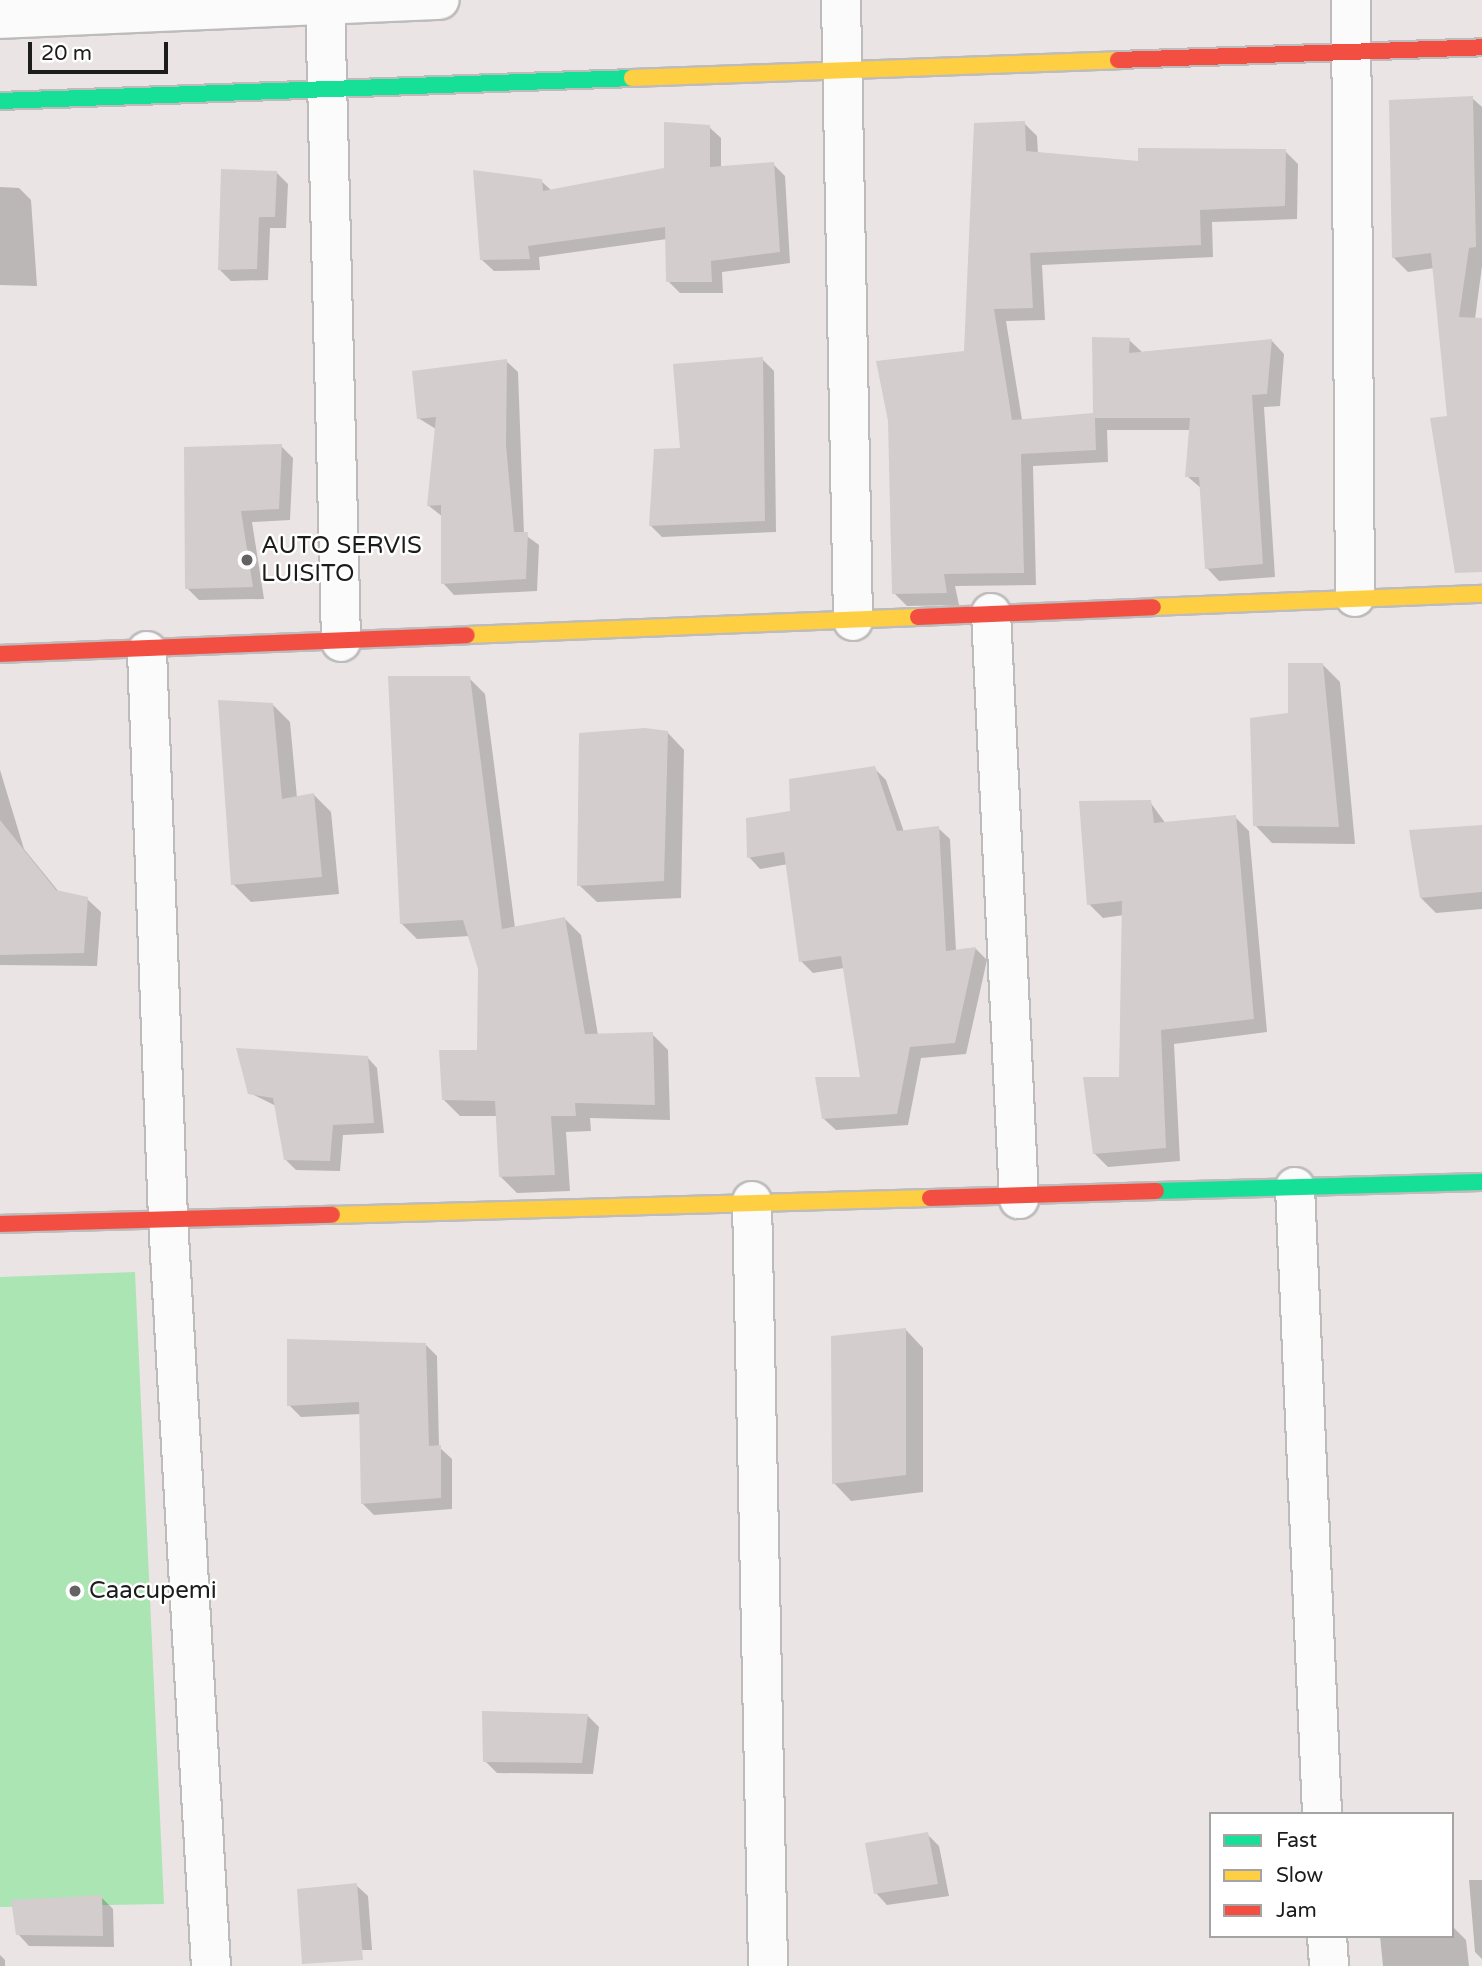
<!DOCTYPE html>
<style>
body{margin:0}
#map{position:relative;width:1482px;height:1966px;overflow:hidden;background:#eae5e4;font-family:"Varela Round",sans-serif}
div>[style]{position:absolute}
.pitch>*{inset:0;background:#abe5b3}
.shadow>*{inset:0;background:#0003}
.building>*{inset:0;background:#d3cdcd}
.roads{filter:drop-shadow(2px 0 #bdbbbb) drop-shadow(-2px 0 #bdbbbb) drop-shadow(0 2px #bdbbbb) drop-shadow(0 -2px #bdbbbb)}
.street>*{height:38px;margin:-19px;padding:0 19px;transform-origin:19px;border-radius:19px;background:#fcfbfb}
.fast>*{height:16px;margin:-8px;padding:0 8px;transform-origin:8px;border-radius:8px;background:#16e098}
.slow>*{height:16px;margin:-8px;padding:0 8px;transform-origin:8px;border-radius:8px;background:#ffcf43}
.jam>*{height:16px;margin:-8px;padding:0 8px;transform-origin:8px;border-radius:8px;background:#f24e42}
.dots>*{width:19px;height:19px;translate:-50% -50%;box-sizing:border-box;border:4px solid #fff;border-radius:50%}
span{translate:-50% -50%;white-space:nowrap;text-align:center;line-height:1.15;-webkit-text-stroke:5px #fff;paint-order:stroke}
.poi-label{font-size:24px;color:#1c1c1c}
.left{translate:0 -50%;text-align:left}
.legend{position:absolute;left:1209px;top:1812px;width:245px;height:126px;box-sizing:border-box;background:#fff;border:2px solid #a4a4a4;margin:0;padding:9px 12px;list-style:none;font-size:21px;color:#1c1c1c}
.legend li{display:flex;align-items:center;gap:14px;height:35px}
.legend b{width:35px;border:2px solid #a4a4a4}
.scale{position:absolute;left:28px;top:42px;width:140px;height:32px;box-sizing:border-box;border:4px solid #1c1c1c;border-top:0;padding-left:9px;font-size:21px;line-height:24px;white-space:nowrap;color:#1c1c1c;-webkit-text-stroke:5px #fff;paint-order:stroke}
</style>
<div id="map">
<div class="pitch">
<div style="clip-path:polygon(135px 1272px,164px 1904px,0 1907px,0 1277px)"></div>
</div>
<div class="shadow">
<div style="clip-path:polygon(1472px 98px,1482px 107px,1482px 266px,1475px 319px,1482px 319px,1482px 571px,1448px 418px,1434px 268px,1408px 272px,1394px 258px)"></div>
<div style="clip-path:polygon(1024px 123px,1037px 136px,1038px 154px,1140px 163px,1285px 151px,1298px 164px,1297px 219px,1212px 222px,1213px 257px,1042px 265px,1045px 320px,1006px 321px,1022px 420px,1094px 414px,1129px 340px,1142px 352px,1272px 341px,1284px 354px,1280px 406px,1264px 407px,1275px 577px,1219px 581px,1207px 568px,1202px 489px,1187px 476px,1190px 430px,1107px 430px,1108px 462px,1033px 466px,1036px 585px,955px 586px,959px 605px,907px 606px,894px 593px,966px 352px)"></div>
<div style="clip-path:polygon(709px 127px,721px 138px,721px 168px,773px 164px,785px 176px,790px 263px,722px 272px,723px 293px,680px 293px,668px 281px,667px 239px,539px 257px,540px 270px,494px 271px,482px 260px,541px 181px,552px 191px,666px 170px)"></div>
<div style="clip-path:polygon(276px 172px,288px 184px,286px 228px,270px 228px,268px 280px,231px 281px,219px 269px)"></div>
<div style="clip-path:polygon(0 187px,19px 188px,31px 200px,37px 286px,0 285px)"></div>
<div style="clip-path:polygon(762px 359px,774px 371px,776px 532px,662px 537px,651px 526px,682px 449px)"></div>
<div style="clip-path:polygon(506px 361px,518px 372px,524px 534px,539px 545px,537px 591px,454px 595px,443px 583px,443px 517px,429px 506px,436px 429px,418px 418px)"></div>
<div style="clip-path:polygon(281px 446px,293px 458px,290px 520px,252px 522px,264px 599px,199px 600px,187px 588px)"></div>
<div style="clip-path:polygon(1323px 665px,1340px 682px,1355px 844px,1272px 843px,1255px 825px,1290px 715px)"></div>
<div style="clip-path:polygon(469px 678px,485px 694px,515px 928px,565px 919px,581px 935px,598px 1035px,652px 1034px,668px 1050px,670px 1120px,590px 1118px,591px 1131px,566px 1132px,570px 1191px,517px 1193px,501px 1177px,498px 1116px,460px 1116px,444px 1100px,479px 1052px,480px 969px,470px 936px,417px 939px,401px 923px)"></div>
<div style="clip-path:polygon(272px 704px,290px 722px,297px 798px,314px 795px,331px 812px,339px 894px,251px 902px,233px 884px)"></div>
<div style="clip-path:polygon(667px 732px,684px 750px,681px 898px,597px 902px,579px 885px)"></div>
<div style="clip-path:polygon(874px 768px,886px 780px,904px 832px,938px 828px,950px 839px,956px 951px,976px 949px,987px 960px,966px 1054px,921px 1058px,908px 1125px,836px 1130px,824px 1119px,862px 1079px,844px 968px,813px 973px,801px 961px,788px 864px,760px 869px,749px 857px,792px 813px)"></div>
<div style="clip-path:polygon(0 770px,24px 849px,59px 892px,87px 899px,101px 912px,97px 966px,0 965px)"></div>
<div style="clip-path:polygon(1150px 802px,1166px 824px,1235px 817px,1249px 831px,1267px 1032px,1174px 1044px,1180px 1161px,1108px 1167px,1094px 1153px,1120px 1079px,1124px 915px,1103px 918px,1089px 904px)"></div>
<div style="clip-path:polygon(1482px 827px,1482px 909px,1436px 913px,1421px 898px)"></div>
<div style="clip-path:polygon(367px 1057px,377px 1068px,384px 1133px,343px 1135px,340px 1171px,296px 1170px,285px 1159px,276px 1106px,250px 1093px)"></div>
<div style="clip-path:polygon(906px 1330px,923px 1348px,923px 1492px,851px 1501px,834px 1483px)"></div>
<div style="clip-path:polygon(425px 1344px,437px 1356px,439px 1447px,452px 1459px,452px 1509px,374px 1515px,362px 1503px,361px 1414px,301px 1417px,289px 1405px)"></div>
<div style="clip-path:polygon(588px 1716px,599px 1727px,593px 1774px,497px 1773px,485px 1761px)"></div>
<div style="clip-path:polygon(927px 1834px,939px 1846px,949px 1896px,887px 1905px,876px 1893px)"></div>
<div style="clip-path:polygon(1469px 1880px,1482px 1880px,1482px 1959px,1475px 1952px)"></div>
<div style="clip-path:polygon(356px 1885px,368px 1896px,372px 1950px,314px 1950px)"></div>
<div style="clip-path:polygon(101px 1897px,113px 1909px,114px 1947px,29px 1946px,18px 1934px)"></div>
<div style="clip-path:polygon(1454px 1928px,1466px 1940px,1469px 1966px,1383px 1966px,1380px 1936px,1452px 1936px)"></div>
<div style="clip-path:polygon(0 1955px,5px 1960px,5px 1966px,0 1966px)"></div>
</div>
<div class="building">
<div style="clip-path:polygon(1473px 96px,1476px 247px,1469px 248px,1459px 317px,1482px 318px,1482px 572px,1455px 573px,1430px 418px,1447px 416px,1431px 253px,1392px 258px,1389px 100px)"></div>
<div style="clip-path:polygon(1025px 121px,1026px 151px,1138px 161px,1138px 148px,1286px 149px,1285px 206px,1200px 210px,1201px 245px,1030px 253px,1033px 308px,994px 309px,1012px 420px,1093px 413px,1092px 337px,1130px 338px,1129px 353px,1272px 339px,1267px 394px,1252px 395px,1263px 564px,1205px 569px,1199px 477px,1185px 477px,1190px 418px,1095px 418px,1096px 450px,1021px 454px,1024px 573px,944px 574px,947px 593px,892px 594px,888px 421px,876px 361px,964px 351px,974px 123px)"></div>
<div style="clip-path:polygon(664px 122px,710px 125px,710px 167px,774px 162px,780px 252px,711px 261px,712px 282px,666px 282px,665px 227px,528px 246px,530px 259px,480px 260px,473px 170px,542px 179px,543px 191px,664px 168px)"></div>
<div style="clip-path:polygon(221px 169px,277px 171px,275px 217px,259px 217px,257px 269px,218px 270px)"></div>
<div style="clip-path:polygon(763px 357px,765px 521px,649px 526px,654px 449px,680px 448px,673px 364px)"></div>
<div style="clip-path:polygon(507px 359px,506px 445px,514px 532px,528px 532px,526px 579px,441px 584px,441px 505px,427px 506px,436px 417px,417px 419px,412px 371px)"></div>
<div style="clip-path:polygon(282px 444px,279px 509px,241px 511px,253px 587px,185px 589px,184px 447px)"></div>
<div style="clip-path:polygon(1288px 663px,1323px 663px,1339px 827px,1253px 826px,1250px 718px,1288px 713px)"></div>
<div style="clip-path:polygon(388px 676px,470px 676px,502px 929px,565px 917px,585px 1034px,653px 1032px,655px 1105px,575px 1103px,576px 1116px,551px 1116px,555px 1175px,499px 1177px,495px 1101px,442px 1100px,439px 1050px,477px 1050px,478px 969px,463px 920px,400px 924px)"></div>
<div style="clip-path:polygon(218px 700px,273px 703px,282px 799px,314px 793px,322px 877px,231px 885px)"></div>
<div style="clip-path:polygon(645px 728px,668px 731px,664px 881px,577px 886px,579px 733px)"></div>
<div style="clip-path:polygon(875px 766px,897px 831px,939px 826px,946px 951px,976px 947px,955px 1043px,910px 1047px,897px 1114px,822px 1119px,815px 1077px,860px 1077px,841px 956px,799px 962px,784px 852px,747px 858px,746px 818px,790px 811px,789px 779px)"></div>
<div style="clip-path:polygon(1151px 800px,1154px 823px,1236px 815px,1254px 1019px,1161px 1030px,1166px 1148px,1093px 1154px,1083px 1077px,1119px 1077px,1122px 901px,1087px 905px,1079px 801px)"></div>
<div style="clip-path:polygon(0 820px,56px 890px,88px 897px,84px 953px,0 955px)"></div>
<div style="clip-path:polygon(1482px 825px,1482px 892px,1420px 898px,1409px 830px)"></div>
<div style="clip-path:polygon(236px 1048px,368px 1056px,374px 1123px,333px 1125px,330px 1161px,284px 1160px,273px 1098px,248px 1094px)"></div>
<div style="clip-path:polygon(906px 1328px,906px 1475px,832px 1484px,831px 1336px)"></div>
<div style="clip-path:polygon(287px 1339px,426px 1343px,429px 1446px,441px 1445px,441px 1498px,361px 1504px,359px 1402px,287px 1406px)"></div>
<div style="clip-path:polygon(482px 1711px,588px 1714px,582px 1763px,483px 1762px)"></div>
<div style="clip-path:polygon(928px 1832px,938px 1884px,874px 1894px,865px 1843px)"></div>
<div style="clip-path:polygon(357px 1883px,363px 1960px,302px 1964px,297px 1889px)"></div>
<div style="clip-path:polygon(102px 1895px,103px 1936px,16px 1935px,11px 1900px)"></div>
</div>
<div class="roads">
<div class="street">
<div style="left:325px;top:0;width:642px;rotate:88.57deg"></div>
<div style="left:841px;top:0;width:621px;rotate:88.89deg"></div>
<div style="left:1351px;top:0;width:597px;rotate:89.62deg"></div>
<div style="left:0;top:19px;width:440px;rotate:-2.5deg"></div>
<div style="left:991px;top:613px;width:587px;rotate:87.26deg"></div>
<div style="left:147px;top:651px;width:568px;rotate:87.88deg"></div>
<div style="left:168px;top:1219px;width:748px;rotate:86.71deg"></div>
<div style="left:1295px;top:1187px;width:628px;rotate:87.53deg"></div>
<div style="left:752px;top:1201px;width:765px;rotate:88.8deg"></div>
<div style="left:1327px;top:1936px;width:30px;rotate:86deg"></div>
</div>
<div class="fast">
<div style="left:0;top:101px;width:632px;rotate:-2.08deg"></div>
<div style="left:1156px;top:1191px;width:326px;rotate:-1.6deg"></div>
</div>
<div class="slow">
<div style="left:632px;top:78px;width:486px;rotate:-2.1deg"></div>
<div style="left:1153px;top:607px;width:329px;rotate:-2.3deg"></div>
<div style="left:467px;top:635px;width:451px;rotate:-2.3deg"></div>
<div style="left:332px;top:1215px;width:598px;rotate:-1.63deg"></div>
</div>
<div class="jam">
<div style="left:1118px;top:60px;width:364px;rotate:-2deg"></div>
<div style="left:918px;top:617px;width:235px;rotate:-2.4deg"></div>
<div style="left:0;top:654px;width:467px;rotate:-2.3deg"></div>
<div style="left:930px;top:1198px;width:226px;rotate:-1.8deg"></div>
<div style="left:0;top:1224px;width:332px;rotate:-1.6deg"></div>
</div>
</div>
<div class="dots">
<div style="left:247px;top:560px;background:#646262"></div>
<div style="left:75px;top:1591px;background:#646262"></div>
</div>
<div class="poi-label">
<span class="left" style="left:261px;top:560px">AUTO SERVIS<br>LUISITO</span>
<span class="left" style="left:89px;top:1591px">Caacupemi</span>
</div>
<ul class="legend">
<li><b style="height:9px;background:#16e098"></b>Fast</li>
<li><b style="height:9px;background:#ffcf43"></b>Slow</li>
<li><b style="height:9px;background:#f24e42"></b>Jam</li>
</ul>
<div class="scale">20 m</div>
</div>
